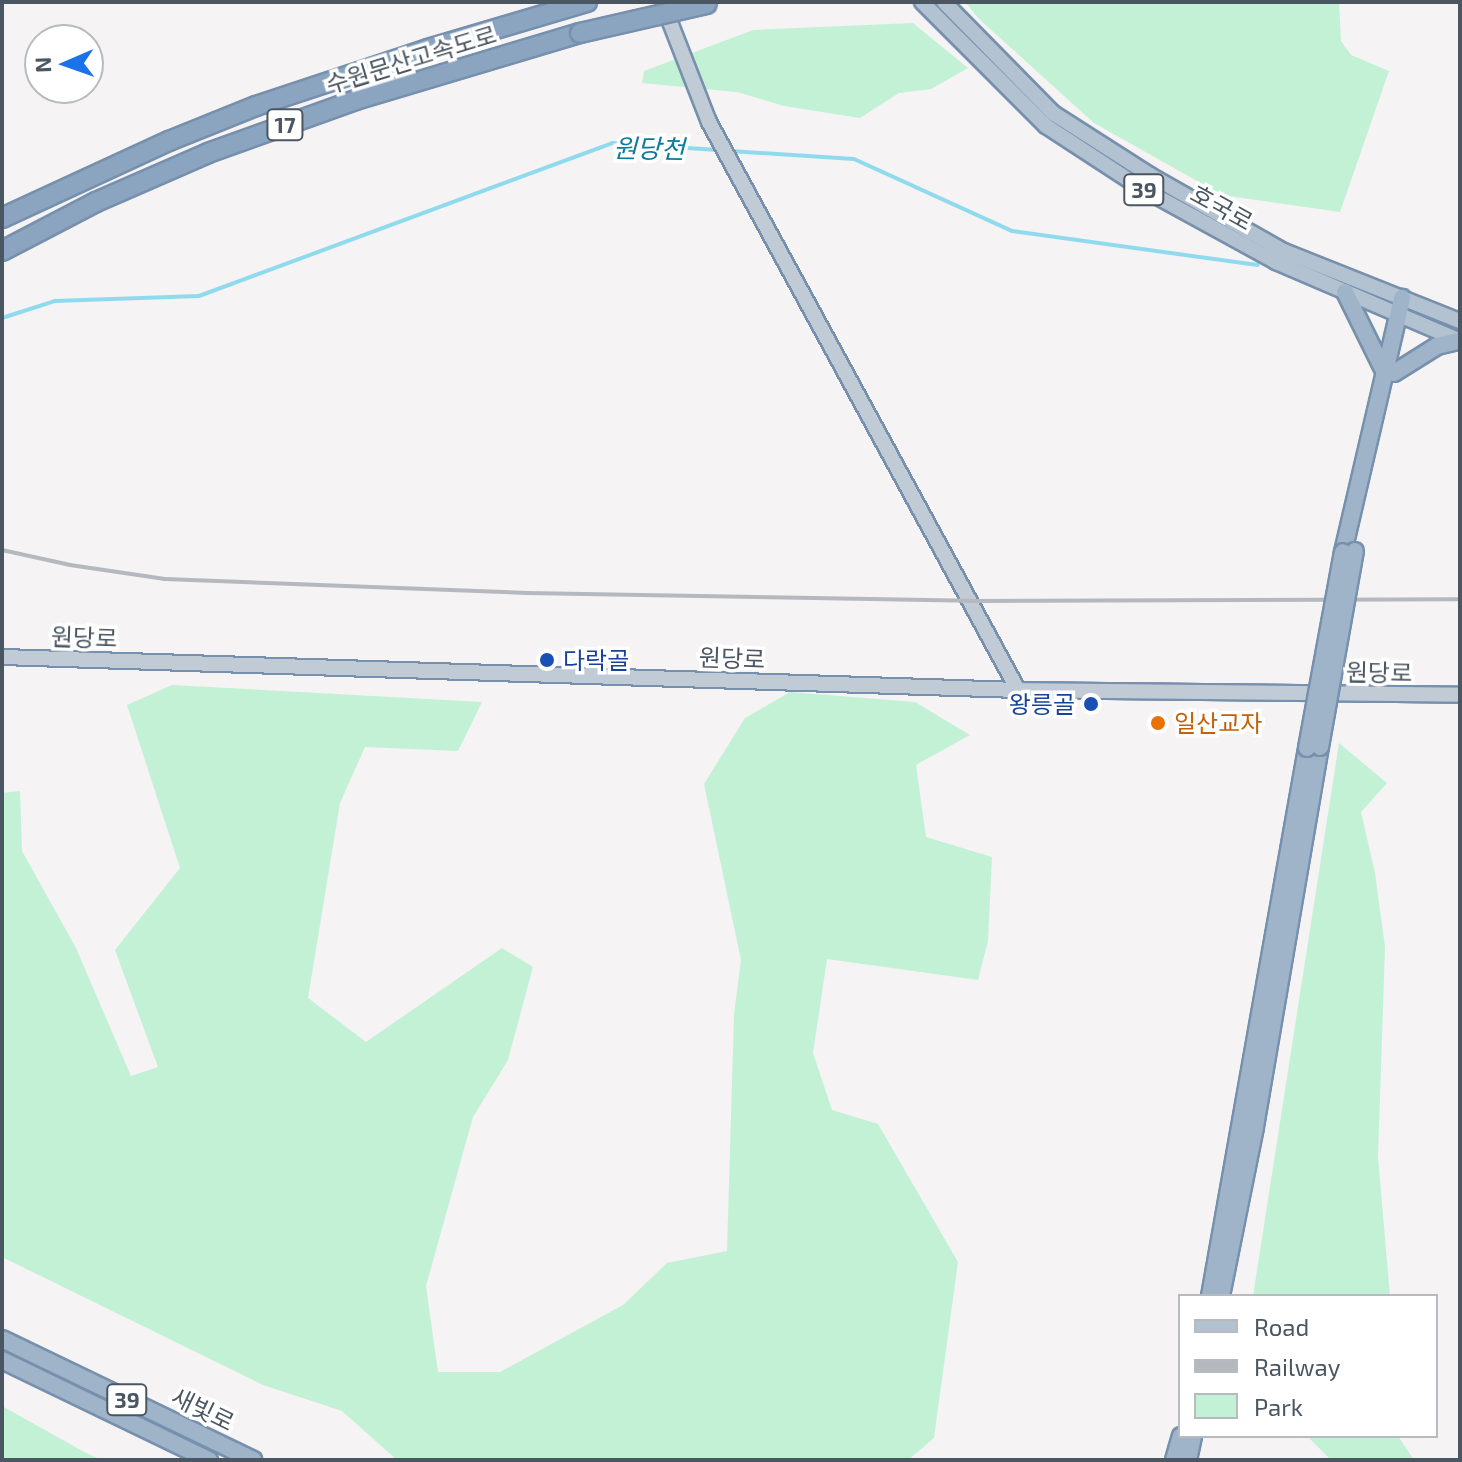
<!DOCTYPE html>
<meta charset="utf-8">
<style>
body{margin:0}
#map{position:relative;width:1462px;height:1462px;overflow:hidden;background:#f5f3f3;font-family:"Exo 2","Noto Sans KR",sans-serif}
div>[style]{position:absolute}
.green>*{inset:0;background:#c3f1d5}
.stream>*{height:4px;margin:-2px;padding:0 2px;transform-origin:2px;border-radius:2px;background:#90daee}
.roads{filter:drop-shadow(2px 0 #7690ad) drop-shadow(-2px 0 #7690ad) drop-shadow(0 2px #7690ad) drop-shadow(0 -2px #7690ad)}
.secondary>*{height:14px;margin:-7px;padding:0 7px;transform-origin:7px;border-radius:7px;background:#c1cbd6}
.primary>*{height:14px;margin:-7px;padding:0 7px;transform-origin:7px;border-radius:7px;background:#b3c2d1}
.trunk>*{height:16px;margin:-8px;padding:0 8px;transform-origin:8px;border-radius:8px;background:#9fb4c9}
.motorway>*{height:18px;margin:-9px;padding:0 9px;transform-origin:9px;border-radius:9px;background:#8ba5c1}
.rail>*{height:4px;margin:-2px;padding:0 2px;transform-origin:2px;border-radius:2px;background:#b5b8bd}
.bridges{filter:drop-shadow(2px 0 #7690ad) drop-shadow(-2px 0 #7690ad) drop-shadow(0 2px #7690ad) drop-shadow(0 -2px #7690ad)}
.trunk-bridge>*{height:16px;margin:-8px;padding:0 8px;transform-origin:8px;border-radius:8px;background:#9fb4c9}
.motorway-bridge>*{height:18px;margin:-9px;padding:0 9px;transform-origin:9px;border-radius:9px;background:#8ba5c1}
.dots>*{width:22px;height:22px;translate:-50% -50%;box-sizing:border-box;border:4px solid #fff;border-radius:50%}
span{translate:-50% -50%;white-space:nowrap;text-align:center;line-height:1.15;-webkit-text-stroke:7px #fff;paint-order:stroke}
.shield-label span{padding:2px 6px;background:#fff;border:2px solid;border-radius:6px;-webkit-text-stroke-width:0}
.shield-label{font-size:22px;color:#4a5661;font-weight:700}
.street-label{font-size:24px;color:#4a5661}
.transit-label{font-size:24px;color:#164399}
.left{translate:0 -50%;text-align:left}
.right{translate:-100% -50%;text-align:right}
.food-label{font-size:24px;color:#c56008}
.water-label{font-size:26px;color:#0c7c9b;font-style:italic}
.frame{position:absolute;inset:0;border:4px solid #4a5661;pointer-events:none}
.legend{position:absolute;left:1178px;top:1294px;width:260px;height:144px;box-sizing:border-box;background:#fff;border:2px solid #b7bbc0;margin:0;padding:10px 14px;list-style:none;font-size:24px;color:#4a5661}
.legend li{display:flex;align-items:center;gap:16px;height:40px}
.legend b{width:40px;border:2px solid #b7bbc0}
.north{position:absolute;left:24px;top:24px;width:80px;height:80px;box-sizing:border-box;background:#fff;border:2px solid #b7bbc0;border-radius:50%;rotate:268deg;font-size:22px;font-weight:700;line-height:32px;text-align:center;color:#4a5661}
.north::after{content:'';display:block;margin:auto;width:28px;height:36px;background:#1a73e8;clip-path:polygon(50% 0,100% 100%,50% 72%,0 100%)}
</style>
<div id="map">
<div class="green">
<div style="clip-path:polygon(965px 2px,1339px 2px,1341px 41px,1351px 55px,1389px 71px,1340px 212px,1222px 195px,1094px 123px,979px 19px)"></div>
<div style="clip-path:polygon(913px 23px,968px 68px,931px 89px,899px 93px,860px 118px,784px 106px,737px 92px,642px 83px,644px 71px,753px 30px)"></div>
<div style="clip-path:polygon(172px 685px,482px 702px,458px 751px,365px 747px,340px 803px,308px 998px,366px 1042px,502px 948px,533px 967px,508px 1060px,473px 1117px,426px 1286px,438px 1372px,500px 1372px,623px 1305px,667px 1263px,727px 1251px,734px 1014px,741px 960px,704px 784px,745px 718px,790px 692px,915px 702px,970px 735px,916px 765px,926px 837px,992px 857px,988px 941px,978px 980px,827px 959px,813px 1053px,832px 1110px,878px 1124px,958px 1262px,934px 1438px,908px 1460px,397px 1460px,342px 1411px,263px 1385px,2px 1257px,2px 793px,20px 791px,22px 851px,76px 948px,131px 1076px,158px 1067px,115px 950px,180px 868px,127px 705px)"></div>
<div style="clip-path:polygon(1339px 743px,1387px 783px,1361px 812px,1375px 873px,1385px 947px,1378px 1157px,1390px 1296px,1253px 1296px)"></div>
<div style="clip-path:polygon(2px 1406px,86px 1453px,102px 1460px,2px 1460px)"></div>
<div style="clip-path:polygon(1307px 1436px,1398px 1436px,1414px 1460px,1331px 1460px)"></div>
</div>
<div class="stream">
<div style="left:731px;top:151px;width:123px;rotate:3.7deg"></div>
<div style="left:854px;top:159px;width:174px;rotate:24.5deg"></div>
<div style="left:1012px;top:231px;width:248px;rotate:7.9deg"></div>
<div style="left:2px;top:318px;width:56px;rotate:-17.8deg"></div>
<div style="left:55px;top:301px;width:144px;rotate:-2deg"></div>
<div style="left:199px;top:296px;width:440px;rotate:-20.3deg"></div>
<div style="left:612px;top:143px;width:106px;rotate:3.8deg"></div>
</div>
<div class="roads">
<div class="secondary">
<div style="left:671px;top:2px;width:20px;rotate:93deg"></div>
<div style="left:670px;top:22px;width:107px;rotate:68.7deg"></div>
<div style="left:709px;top:122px;width:647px;rotate:61.45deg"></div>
<div style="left:2px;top:657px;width:1017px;rotate:1.86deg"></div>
<div style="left:1018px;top:690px;width:442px;rotate:0.6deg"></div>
</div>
<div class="primary">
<div style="left:922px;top:2px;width:175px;rotate:45deg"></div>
<div style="left:1046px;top:126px;width:113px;rotate:33.1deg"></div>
<div style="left:1141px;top:188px;width:154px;rotate:28.7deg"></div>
<div style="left:1276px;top:262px;width:200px;rotate:23.2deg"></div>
<div style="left:944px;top:2px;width:156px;rotate:45.5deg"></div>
<div style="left:1053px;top:113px;width:115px;rotate:32.6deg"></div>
<div style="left:1150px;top:175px;width:154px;rotate:29.6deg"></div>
<div style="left:1284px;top:251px;width:189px;rotate:21.7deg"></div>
</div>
<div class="trunk">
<div style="left:1345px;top:292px;width:90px;rotate:63.7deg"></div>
<div style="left:1394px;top:373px;width:51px;rotate:-32.1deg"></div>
<div style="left:1437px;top:346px;width:23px;rotate:-13deg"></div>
<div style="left:1343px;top:552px;width:261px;rotate:-76.9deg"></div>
<div style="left:1210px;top:1296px;width:557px;rotate:-79.96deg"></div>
<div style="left:1221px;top:1296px;width:172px;rotate:-78.6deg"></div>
<div style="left:1255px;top:1127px;width:386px;rotate:-80.3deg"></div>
<div style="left:2px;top:1339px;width:279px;rotate:25.7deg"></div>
<div style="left:2px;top:1360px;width:230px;rotate:25.8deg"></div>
<div style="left:1174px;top:1460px;width:25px;rotate:-74deg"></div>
<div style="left:1188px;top:1460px;width:25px;rotate:-78deg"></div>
</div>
<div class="motorway">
<div style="left:2px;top:218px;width:184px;rotate:-24.8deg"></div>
<div style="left:169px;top:141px;width:94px;rotate:-21.9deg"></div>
<div style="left:256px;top:106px;width:181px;rotate:-18.3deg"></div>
<div style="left:428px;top:49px;width:166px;rotate:-16.5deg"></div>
<div style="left:2px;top:251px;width:106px;rotate:-27.5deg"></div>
<div style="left:96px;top:202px;width:122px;rotate:-23.6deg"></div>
<div style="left:208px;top:153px;width:157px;rotate:-19.7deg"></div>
<div style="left:356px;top:100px;width:234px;rotate:-16.7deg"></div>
</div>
</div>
<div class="rail">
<div style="left:2px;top:550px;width:70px;rotate:12.4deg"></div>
<div style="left:70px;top:565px;width:96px;rotate:8.4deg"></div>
<div style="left:165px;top:579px;width:362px;rotate:2.2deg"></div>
<div style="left:527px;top:593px;width:443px;rotate:1deg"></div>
<div style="left:970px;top:601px;width:490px;rotate:-0.2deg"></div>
</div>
<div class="bridges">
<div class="trunk-bridge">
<div style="left:1320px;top:747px;width:199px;rotate:-79.9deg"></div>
<div style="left:1307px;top:748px;width:199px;rotate:-79.6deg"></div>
</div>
<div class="motorway-bridge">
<div style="left:580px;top:33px;width:130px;rotate:-12.9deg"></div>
</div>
</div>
<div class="dots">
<div style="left:547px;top:660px;background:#1a4fb4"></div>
<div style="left:1091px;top:704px;background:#1a4fb4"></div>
<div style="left:1158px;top:723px;background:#e8710a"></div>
</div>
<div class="shield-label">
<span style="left:285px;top:125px">17</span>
<span style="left:1144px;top:190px">39</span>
<span style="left:127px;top:1400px">39</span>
</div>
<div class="street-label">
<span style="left:411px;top:59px;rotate:-17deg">수원문산고속도로</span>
<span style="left:1222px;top:207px;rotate:29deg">호국로</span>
<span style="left:84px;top:637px;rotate:2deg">원당로</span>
<span style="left:732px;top:658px;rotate:2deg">원당로</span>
<span style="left:1379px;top:672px;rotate:1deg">원당로</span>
<span style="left:203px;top:1409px;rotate:26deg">새빛로</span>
</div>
<div class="transit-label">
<span class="left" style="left:563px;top:660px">다락골</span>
<span class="right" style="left:1075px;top:704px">왕릉골</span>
</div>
<div class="food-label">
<span class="left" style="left:1174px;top:723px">일산교자</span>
</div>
<div class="water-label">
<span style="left:649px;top:148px;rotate:1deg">원당천</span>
</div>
<div class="frame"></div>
<ul class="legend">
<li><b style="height:10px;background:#b3c2d1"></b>Road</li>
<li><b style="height:10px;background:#b5b8bd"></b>Railway</li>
<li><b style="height:22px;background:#c3f1d5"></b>Park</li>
</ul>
<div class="north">N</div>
</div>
